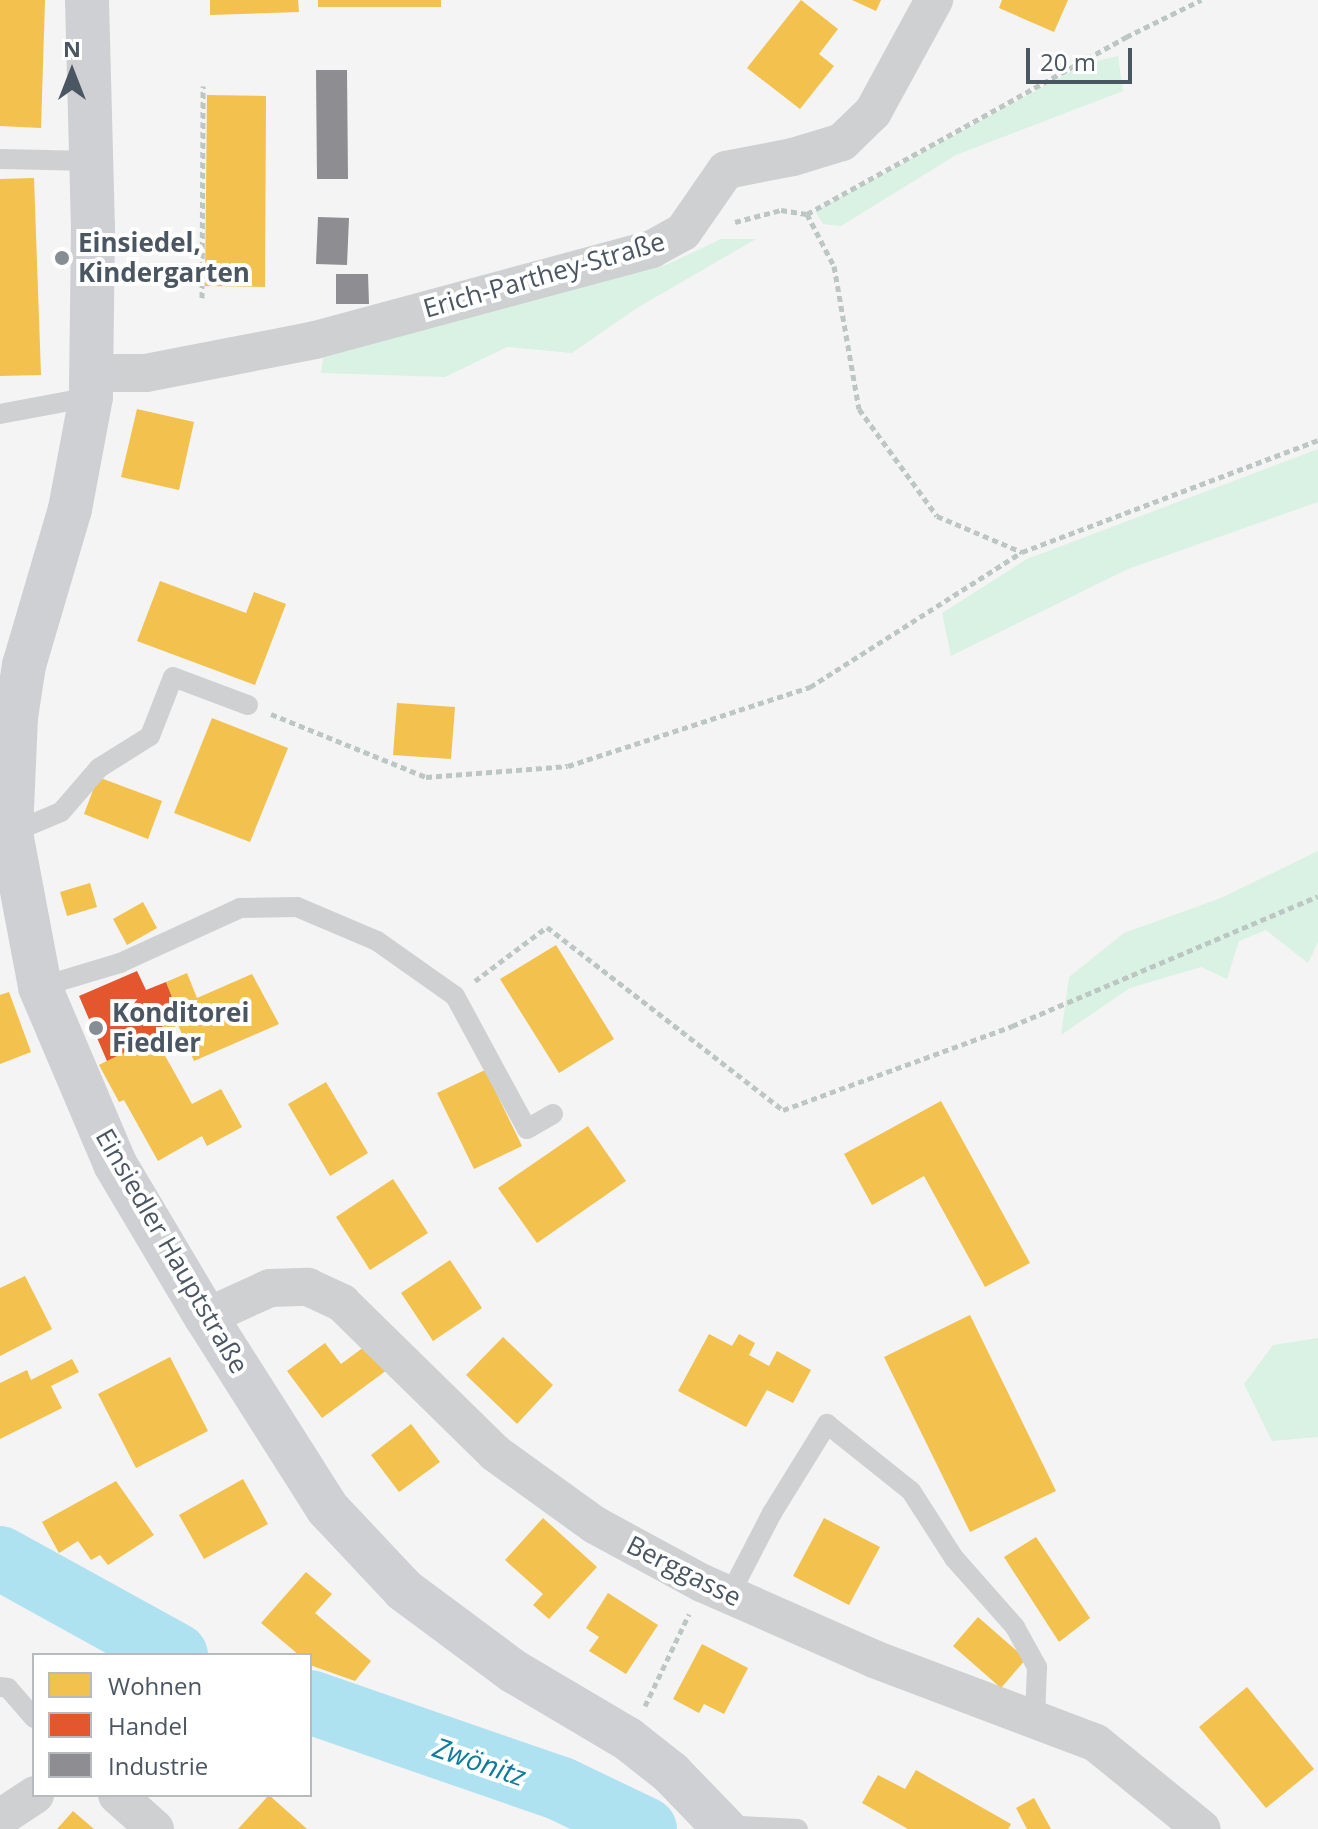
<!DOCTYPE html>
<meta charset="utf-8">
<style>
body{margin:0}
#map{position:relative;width:1318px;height:1829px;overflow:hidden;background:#f4f4f4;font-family:"Open Sans",sans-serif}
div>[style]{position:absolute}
.green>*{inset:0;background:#d9f2e3}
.homes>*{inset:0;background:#f2c14e}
.shops>*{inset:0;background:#e4572e}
.industry>*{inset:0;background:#8d8d92}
.river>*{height:64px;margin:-32px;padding:0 32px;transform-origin:32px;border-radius:32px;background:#aee2f0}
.path>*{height:5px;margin-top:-2.5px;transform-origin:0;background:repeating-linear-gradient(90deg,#bcc7c4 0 6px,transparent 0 10px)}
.service>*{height:20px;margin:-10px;padding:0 10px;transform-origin:10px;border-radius:10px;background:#ced0d2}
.minor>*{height:38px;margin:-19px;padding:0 19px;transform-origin:19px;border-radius:19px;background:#ced0d2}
.secondary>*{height:44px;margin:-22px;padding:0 22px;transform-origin:22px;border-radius:22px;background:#ced0d4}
.dots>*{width:22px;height:22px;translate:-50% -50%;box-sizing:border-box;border:4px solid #fff;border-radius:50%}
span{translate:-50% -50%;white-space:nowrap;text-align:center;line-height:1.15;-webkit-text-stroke:8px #fff;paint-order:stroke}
.poi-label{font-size:26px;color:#4a5661;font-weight:700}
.left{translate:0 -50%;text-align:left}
.street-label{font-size:26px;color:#4a5661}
.water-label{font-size:28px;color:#0c7c9b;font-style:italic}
.legend{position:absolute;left:32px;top:1653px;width:280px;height:144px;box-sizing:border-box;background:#fff;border:2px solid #b7bbc0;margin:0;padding:10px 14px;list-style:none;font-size:24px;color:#4a5661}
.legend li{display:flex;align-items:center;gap:16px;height:40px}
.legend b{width:40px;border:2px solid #b7bbc0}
.north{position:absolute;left:32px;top:32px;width:80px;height:80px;-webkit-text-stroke:6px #fff;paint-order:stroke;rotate:0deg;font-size:22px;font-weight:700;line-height:32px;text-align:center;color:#4a5661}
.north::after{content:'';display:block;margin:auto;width:28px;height:36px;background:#4a5661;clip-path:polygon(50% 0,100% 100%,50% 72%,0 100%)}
.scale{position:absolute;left:1026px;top:48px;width:106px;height:36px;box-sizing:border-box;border:4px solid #4a5661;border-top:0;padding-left:10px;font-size:24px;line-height:28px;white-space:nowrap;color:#4a5661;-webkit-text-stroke:6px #fff;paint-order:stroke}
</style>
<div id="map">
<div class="green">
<div style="clip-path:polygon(1118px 56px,1123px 91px,956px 155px,841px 226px,823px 224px,815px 211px,1085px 64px)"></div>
<div style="clip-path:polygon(721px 239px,756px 239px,637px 308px,572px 353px,507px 347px,445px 377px,321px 373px,324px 352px,666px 265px)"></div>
<div style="clip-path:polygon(1318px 449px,1318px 502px,1128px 569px,951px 656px,942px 613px,1027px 559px)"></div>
<div style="clip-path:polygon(1318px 851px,1318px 942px,1308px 963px,1266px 930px,1239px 941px,1227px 979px,1201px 967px,1130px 988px,1061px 1035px,1069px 977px,1124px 933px,1221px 898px)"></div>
<div style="clip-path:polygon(1318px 1338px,1318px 1437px,1272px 1441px,1244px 1384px,1273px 1345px)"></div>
</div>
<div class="homes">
<div style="clip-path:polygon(0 0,45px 0,41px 128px,0 126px)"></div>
<div style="clip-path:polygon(210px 0,298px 0,299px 12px,210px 15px)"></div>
<div style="clip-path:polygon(318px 0,441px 0,441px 7px,318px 7px)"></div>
<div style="clip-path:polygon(801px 0,838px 29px,819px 54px,834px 66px,800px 109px,747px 68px)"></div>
<div style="clip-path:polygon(852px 0,881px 0,876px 11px)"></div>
<div style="clip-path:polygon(1002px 0,1068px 0,1054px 32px,999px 8px)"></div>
<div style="clip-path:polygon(207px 95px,266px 96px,265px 287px,205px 286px)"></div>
<div style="clip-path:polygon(34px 178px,41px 375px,0 376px,0 179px)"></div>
<div style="clip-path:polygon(137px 409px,194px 422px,179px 490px,121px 477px)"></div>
<div style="clip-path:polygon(160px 581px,246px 613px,254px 592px,286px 604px,255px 685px,137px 641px)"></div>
<div style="clip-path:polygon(397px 703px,455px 707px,451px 759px,393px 755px)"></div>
<div style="clip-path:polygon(212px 718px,288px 748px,250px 842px,174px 813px)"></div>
<div style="clip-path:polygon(98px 777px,162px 801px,148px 839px,84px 814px)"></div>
<div style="clip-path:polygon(90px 883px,97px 907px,67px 916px,60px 892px)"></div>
<div style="clip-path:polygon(143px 902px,157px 928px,127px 945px,113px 919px)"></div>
<div style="clip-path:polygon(556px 945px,614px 1039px,559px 1073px,500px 979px)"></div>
<div style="clip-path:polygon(187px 973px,197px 998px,252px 974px,279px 1024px,194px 1061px,178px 1025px,165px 1032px,155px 1010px,174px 1002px,166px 982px)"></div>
<div style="clip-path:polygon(9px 992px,31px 1052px,0 1064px,0 995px)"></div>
<div style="clip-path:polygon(154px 1036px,192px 1104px,221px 1089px,242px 1127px,207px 1146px,202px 1136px,158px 1161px,124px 1100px,119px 1102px,99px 1065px)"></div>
<div style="clip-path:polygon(485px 1070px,522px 1146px,474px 1169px,437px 1093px)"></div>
<div style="clip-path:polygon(326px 1082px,368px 1153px,330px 1176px,288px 1104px)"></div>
<div style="clip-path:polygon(941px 1101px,1030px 1263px,985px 1287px,924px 1176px,872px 1205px,844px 1154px)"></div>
<div style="clip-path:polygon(588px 1126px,626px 1181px,537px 1243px,498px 1188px)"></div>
<div style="clip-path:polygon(393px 1179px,428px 1233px,370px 1270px,336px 1217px)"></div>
<div style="clip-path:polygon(450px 1260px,482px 1308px,433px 1341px,401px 1293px)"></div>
<div style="clip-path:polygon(25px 1276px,52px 1329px,0 1356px,0 1288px)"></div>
<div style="clip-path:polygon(970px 1315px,1056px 1491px,970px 1532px,884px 1357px)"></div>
<div style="clip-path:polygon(709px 1334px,732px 1346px,739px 1334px,755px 1343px,749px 1355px,769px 1366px,777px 1351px,811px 1370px,793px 1403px,767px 1390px,746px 1427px,678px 1391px)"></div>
<div style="clip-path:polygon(503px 1337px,553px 1385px,517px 1424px,466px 1375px)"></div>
<div style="clip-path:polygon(372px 1341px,391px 1367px,322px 1418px,287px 1371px,325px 1343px,341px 1364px)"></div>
<div style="clip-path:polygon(170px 1357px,208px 1431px,136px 1468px,98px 1394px)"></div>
<div style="clip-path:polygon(72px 1359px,79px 1372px,51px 1386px,62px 1408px,0 1439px,0 1383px,27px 1370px,31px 1380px)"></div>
<div style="clip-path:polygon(411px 1424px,440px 1462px,399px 1492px,371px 1455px)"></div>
<div style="clip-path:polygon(243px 1479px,268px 1524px,204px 1559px,179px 1515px)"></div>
<div style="clip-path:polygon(116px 1481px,154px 1535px,108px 1565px,100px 1555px,91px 1560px,78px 1541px,59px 1553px,42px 1522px)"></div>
<div style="clip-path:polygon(543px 1518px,597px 1567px,549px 1619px,533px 1605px,543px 1594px,505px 1560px)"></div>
<div style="clip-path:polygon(824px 1518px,880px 1547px,849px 1605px,793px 1576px)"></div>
<div style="clip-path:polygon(1036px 1537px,1090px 1618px,1059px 1642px,1004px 1557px)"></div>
<div style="clip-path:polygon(306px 1572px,332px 1594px,315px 1613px,371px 1661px,355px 1681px,310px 1665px,310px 1655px,299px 1655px,261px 1623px)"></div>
<div style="clip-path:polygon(608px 1593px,658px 1625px,626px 1674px,589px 1651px,599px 1637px,586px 1628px)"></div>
<div style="clip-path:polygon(978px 1617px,1026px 1659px,1001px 1688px,953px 1646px)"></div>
<div style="clip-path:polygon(702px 1644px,748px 1668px,724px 1714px,704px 1704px,699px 1713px,673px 1699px)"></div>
<div style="clip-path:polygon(1247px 1687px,1314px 1769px,1266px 1808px,1199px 1727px)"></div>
<div style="clip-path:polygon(916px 1770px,1011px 1824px,1008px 1829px,908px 1829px,862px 1803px,878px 1775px,905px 1789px)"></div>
<div style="clip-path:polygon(269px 1795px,307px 1829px,238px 1829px)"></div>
<div style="clip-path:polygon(1034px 1798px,1051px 1829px,1027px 1829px,1016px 1808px)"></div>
<div style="clip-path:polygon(73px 1811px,94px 1829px,57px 1829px)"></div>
</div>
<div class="shops">
<div style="clip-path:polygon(137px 971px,146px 990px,166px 982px,174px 1002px,155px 1010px,165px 1032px,107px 1061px,79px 996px)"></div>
</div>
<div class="industry">
<div style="clip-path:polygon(316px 70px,347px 70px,348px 179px,317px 179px)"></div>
<div style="clip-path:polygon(318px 217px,349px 218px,347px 265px,316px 264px)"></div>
<div style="clip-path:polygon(336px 274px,368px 274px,369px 304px,336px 304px)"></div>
</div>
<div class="river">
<div style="left:0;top:1558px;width:201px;rotate:28.9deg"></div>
<div style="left:310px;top:1702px;width:266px;rotate:19.1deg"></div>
<div style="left:561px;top:1789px;width:93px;rotate:25.5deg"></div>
</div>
<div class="path">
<div style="left:807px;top:214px;width:365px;rotate:-29deg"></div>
<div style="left:1126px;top:37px;width:84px;rotate:-26.3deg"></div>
<div style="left:735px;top:222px;width:48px;rotate:-14.6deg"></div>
<div style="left:781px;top:210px;width:26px;rotate:9deg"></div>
<div style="left:807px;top:214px;width:59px;rotate:62.6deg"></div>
<div style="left:834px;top:266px;width:145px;rotate:80.1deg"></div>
<div style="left:859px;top:409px;width:132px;rotate:53.9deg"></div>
<div style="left:937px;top:516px;width:92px;rotate:23deg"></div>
<div style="left:202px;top:298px;width:212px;rotate:-89.7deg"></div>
<div style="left:271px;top:714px;width:167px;rotate:22.1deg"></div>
<div style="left:426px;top:777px;width:142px;rotate:-4.4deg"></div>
<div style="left:568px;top:766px;width:255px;rotate:-18.1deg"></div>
<div style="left:810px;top:687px;width:251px;rotate:-32.5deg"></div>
<div style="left:1022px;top:552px;width:316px;rotate:-20.7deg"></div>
<div style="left:475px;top:981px;width:90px;rotate:-36.9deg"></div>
<div style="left:547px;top:927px;width:299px;rotate:37.8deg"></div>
<div style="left:783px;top:1110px;width:244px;rotate:-20.1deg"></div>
<div style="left:1012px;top:1026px;width:332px;rotate:-23deg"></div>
<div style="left:645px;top:1706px;width:102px;rotate:-64.4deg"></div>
</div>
<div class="service">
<div style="left:0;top:159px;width:91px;rotate:1.3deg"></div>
<div style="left:0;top:414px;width:93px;rotate:-10.6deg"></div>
<div style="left:11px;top:833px;width:54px;rotate:-22.8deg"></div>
<div style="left:61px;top:812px;width:58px;rotate:-49.2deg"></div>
<div style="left:99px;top:768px;width:60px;rotate:-32.1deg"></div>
<div style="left:150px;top:736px;width:63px;rotate:-68.7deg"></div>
<div style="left:173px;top:677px;width:80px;rotate:20.5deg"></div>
<div style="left:40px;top:987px;width:84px;rotate:-16.7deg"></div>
<div style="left:120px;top:963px;width:132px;rotate:-24.6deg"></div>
<div style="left:240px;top:908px;width:57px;rotate:-1deg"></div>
<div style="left:297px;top:907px;width:87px;rotate:23deg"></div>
<div style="left:377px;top:941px;width:95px;rotate:35.2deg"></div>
<div style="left:455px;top:996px;width:151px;rotate:61.6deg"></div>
<div style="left:527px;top:1129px;width:30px;rotate:-30deg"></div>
<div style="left:729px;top:1596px;width:93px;rotate:-62.6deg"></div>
<div style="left:772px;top:1513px;width:105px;rotate:-58.3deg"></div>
<div style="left:827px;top:1424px;width:107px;rotate:38.6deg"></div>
<div style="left:911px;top:1491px;width:80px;rotate:57.3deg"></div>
<div style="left:954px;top:1558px;width:92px;rotate:48.5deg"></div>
<div style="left:1015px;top:1627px;width:46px;rotate:61.2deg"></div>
<div style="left:1037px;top:1667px;width:53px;rotate:92.2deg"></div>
<div style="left:0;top:1687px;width:8px;rotate:7deg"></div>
<div style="left:8px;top:1688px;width:40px;rotate:49deg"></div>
<div style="left:723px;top:1825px;width:75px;rotate:3.1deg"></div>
</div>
<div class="minor">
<div style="left:93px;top:373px;width:53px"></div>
<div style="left:146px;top:373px;width:172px;rotate:-11deg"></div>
<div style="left:315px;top:340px;width:349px;rotate:-15.1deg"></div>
<div style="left:652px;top:249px;width:35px;rotate:-29deg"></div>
<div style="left:683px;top:232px;width:75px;rotate:-55.3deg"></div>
<div style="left:726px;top:170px;width:68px;rotate:-11deg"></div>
<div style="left:793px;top:157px;width:51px;rotate:-17deg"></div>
<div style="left:842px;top:142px;width:43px;rotate:-44.1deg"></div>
<div style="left:873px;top:112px;width:128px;rotate:-61.4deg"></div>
<div style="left:206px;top:1317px;width:70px;rotate:-24.4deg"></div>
<div style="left:270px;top:1288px;width:38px;rotate:-2deg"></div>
<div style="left:308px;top:1287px;width:38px;rotate:25deg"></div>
<div style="left:342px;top:1303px;width:214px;rotate:44.4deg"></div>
<div style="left:495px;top:1453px;width:123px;rotate:35.8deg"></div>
<div style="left:595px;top:1525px;width:122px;rotate:28.5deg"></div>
<div style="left:702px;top:1583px;width:188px;rotate:23.8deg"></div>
<div style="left:874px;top:1659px;width:237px;rotate:20.7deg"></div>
<div style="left:1096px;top:1743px;width:136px;rotate:39.1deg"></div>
<div style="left:117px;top:1795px;width:51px;rotate:41.8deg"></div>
<div style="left:0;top:1818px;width:42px;rotate:-33.3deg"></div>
</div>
<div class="secondary">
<div style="left:87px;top:0;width:226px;rotate:88.5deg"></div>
<div style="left:93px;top:226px;width:171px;rotate:90.7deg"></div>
<div style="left:91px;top:397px;width:114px;rotate:100.6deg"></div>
<div style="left:70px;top:509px;width:163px;rotate:106.4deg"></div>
<div style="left:24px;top:665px;width:53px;rotate:98.7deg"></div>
<div style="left:16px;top:717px;width:116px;rotate:92.5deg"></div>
<div style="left:11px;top:833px;width:157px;rotate:79.3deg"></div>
<div style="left:40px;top:987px;width:192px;rotate:67deg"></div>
<div style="left:115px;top:1164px;width:178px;rotate:59.3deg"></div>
<div style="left:206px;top:1317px;width:227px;rotate:57.6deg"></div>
<div style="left:328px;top:1509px;width:111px;rotate:46.8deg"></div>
<div style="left:404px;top:1590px;width:136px;rotate:36.6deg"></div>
<div style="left:513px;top:1671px;width:134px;rotate:30.6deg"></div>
<div style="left:628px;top:1739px;width:55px;rotate:38.3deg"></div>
<div style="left:671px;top:1773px;width:78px;rotate:46deg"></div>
</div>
<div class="dots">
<div style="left:62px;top:258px;background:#868d94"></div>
<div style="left:96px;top:1028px;background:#868d94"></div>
</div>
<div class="poi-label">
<span class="left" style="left:78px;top:258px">Einsiedel,<br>Kindergarten</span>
<span class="left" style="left:112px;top:1028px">Konditorei<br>Fiedler</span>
</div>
<div class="street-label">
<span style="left:544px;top:275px;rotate:-16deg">Erich-Parthey-Straße</span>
<span style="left:172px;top:1251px;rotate:60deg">Einsiedler Hauptstraße</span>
<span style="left:684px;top:1571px;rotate:27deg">Berggasse</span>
</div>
<div class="water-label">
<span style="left:480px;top:1761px;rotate:19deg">Zwönitz</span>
</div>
<ul class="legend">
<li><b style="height:22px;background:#f2c14e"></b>Wohnen</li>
<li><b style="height:22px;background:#e4572e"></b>Handel</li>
<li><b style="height:22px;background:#8d8d92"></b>Industrie</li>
</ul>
<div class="north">N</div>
<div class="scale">20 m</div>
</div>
